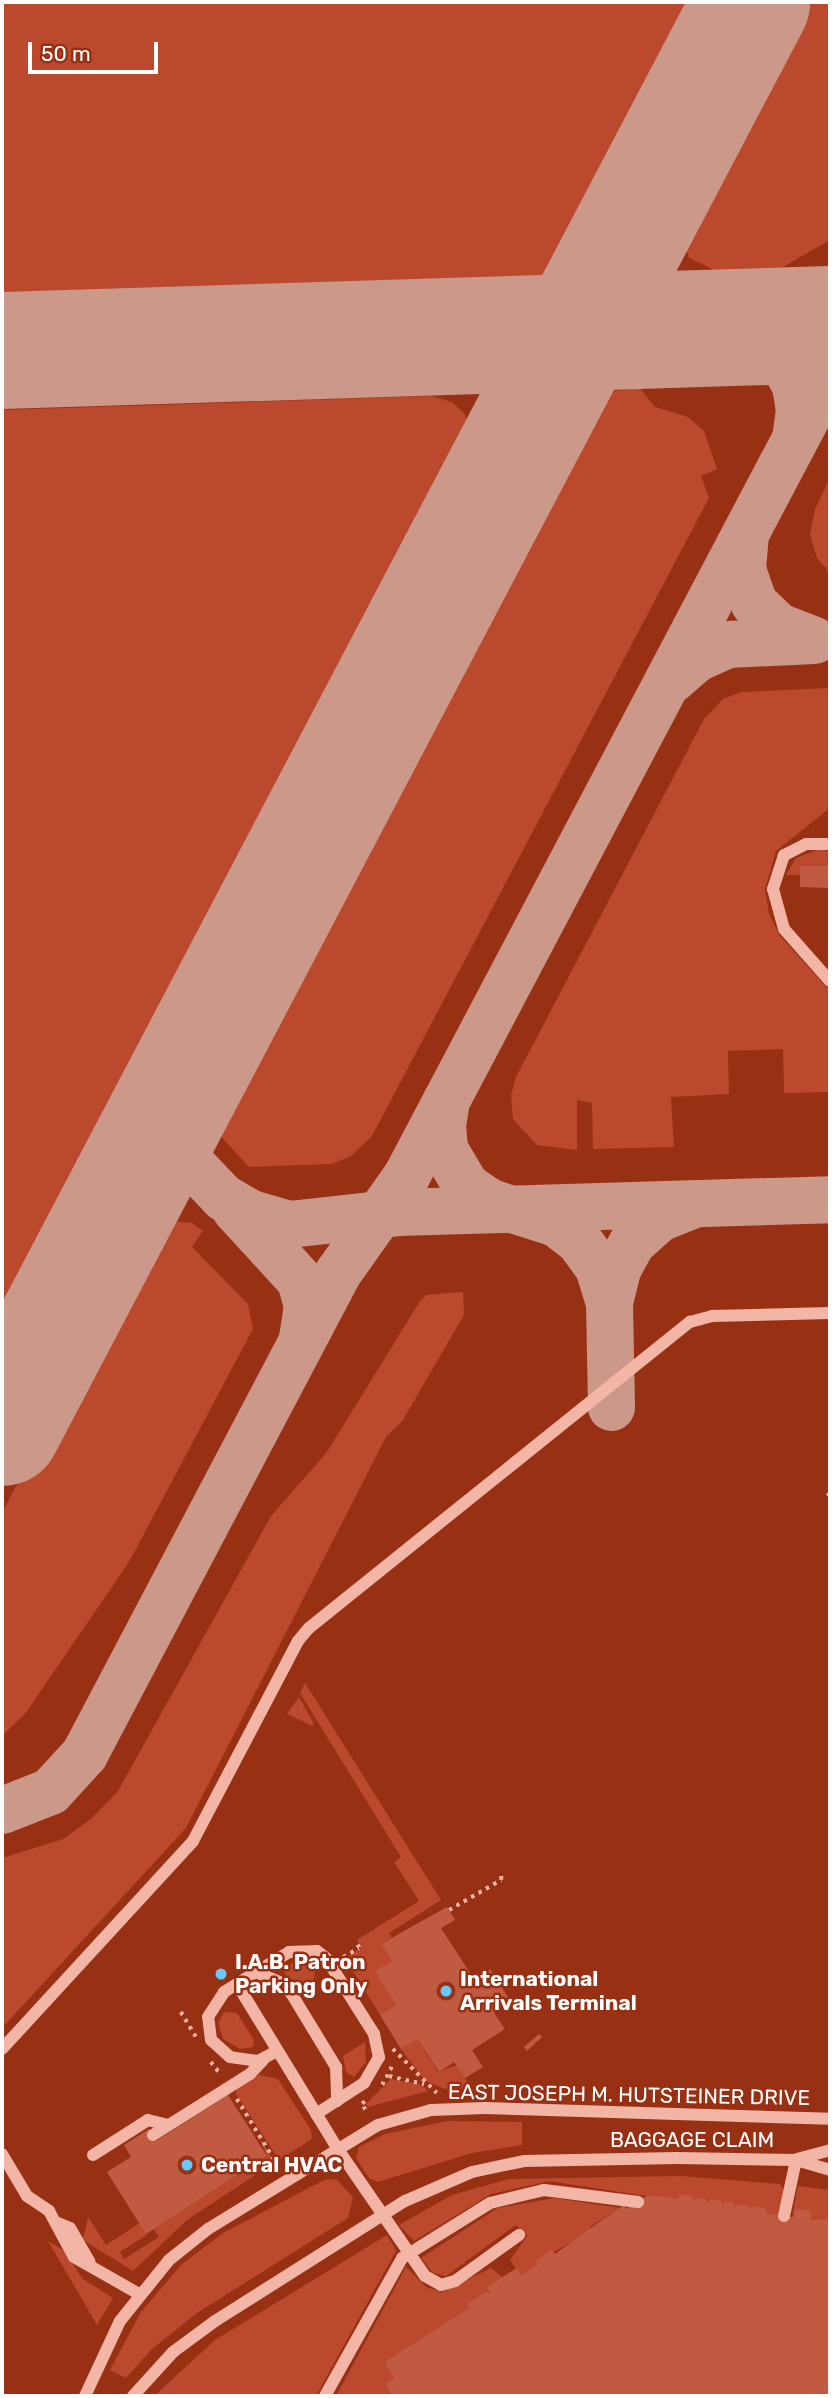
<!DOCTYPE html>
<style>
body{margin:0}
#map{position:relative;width:832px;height:2398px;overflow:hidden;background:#983014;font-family:Rubik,sans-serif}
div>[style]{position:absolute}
.green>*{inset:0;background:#ba492e}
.taxiway>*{height:47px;margin:-23.5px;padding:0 23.5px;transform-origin:23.5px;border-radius:23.5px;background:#cc988a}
.runway>*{height:117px;margin:-58.5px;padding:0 58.5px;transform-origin:58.5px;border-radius:58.5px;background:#cc988a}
.building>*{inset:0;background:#c05b41}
.path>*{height:3.5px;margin-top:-1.75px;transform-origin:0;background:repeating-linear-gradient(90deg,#f2b5a6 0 3.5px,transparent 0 8.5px)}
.minor>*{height:12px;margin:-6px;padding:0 6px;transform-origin:6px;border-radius:6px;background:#f2b5a6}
.dots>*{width:19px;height:19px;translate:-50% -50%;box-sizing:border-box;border:4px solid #983014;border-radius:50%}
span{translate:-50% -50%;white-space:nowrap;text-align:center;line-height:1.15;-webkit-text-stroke:5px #983014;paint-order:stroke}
.poi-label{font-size:21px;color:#fff;font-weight:700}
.left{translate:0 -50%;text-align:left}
.street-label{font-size:21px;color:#fff}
.frame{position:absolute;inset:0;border:4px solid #fff;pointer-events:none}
.scale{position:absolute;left:28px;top:42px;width:130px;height:32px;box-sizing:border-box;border:4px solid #fff;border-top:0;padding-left:9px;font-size:21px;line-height:24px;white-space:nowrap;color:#fff;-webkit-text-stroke:5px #983014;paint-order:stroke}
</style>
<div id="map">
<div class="green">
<div style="clip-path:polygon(2px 2px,703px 2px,560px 275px,2px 292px)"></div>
<div style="clip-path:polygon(792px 2px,830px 2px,830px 240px,783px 267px,714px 270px,689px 258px,678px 225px)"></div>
<div style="clip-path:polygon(640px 388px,655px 407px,688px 417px,704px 431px,717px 469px,701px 476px,709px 498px,372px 1136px,351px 1156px,332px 1164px,249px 1167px,215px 1130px,217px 1103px,580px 409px,598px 393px)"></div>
<div style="clip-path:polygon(431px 396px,452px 402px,464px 413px,470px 429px,468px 452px,2px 1343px,2px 410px)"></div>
<div style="clip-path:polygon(830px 478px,830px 573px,817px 558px,810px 535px,815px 509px)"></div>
<div style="clip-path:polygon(830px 688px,830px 808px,776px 851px,765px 889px,769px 914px,780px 936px,830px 991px,830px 1092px,784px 1093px,783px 1049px,728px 1051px,729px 1094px,671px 1097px,674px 1147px,593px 1149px,592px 1103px,577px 1100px,577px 1150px,537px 1145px,513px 1119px,511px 1095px,516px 1077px,704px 719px,723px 699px,741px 692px)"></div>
<div style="clip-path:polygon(820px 849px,830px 852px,830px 875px,828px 866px,801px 866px,800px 875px,786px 875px,796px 858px)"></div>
<div style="clip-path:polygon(170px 1221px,192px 1223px,203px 1231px,192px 1247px,248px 1304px,253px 1329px,129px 1562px,25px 1714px,2px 1736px,2px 1513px,147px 1235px)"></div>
<div style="clip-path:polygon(463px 1292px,464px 1315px,403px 1420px,386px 1437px,186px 1828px,2px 2028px,2px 1858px,63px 1839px,91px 1819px,118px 1791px,271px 1516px,327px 1452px,420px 1301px,426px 1295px)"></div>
<div style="clip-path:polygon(305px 1683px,441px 1900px,389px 1933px,392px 1937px,381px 1944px,392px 1961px,376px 1971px,396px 2005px,380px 2015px,345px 1958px,361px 1948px,357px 1940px,419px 1901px,394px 1862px,401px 1857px,300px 1693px)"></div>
<div style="clip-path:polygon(299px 1697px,313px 1722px,313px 1726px,287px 1714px)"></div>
<div style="clip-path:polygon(294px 1962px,315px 1966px,314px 1982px,296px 1982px,285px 1975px,284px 1967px)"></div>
<div style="clip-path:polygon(224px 2012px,237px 2013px,254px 2040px,253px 2047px,240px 2049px,223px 2039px,218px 2023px)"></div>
<div style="clip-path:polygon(418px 2039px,438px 2072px,457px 2065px,472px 2089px,445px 2089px,424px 2080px,401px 2049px)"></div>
<div style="clip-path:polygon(365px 2042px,366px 2062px,354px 2077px,346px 2072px,343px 2056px)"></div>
<div style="clip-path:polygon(259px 2075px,278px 2079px,311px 2130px,312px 2139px,279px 2160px,236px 2094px,236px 2089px)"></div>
<div style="clip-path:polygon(391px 2079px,422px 2085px,428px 2091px,368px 2107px,366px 2104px)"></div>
<div style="clip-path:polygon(447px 2121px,522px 2122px,522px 2145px,472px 2153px,378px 2182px,369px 2178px,356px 2158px,359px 2147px,385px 2134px)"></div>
<div style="clip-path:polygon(258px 2135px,275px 2162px,187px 2220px,133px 2271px,83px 2240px,88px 2217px,106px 2245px,140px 2223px,147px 2235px,120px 2252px,124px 2259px,159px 2237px,154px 2229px,267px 2156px)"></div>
<div style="clip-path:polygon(681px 2176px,780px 2184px,784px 2190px,778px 2215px,766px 2213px,766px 2208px,753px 2206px,748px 2210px,749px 2205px,738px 2204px,734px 2208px,735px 2204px,723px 2206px,720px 2201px,709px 2199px,708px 2204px,706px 2199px,696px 2197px,694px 2202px,693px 2197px,679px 2195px,678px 2199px,646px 2196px,549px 2181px,491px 2194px,414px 2241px,399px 2225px,452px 2195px,509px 2179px)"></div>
<div style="clip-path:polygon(336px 2179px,353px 2197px,348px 2218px,197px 2313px,152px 2349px,126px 2378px,110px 2370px,141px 2312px,182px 2264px,223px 2233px,324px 2180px)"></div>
<div style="clip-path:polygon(798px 2186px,830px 2190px,830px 2218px,811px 2220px,812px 2211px,795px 2208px,792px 2217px)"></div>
<div style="clip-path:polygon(554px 2198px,621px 2208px,608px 2215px,610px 2219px,605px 2217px,590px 2227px,592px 2231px,535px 2262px,537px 2265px,521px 2275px,510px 2260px,527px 2236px,516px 2225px,446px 2276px,433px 2273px,421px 2258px,498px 2208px)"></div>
<div style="clip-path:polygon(387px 2235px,396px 2251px,316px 2396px,154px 2396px,215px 2340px)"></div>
<div style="clip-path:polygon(48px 2241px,63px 2250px,83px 2279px,113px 2298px,97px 2325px)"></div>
<div style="clip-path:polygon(406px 2267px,426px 2287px,442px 2292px,491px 2268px,502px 2277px,486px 2287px,491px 2294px,467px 2304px,469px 2308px,384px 2362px,394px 2378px,385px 2384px,392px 2396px,336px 2396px)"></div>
</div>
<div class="taxiway">
<div style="left:723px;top:324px;width:107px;rotate:-2.1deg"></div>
<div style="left:606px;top:331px;width:15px;rotate:16deg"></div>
<div style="left:620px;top:335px;width:100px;rotate:-2.3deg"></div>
<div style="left:720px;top:331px;width:42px;rotate:15deg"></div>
<div style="left:761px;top:342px;width:28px;rotate:42deg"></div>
<div style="left:782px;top:361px;width:27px;rotate:62deg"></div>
<div style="left:795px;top:385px;width:25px;rotate:81deg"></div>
<div style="left:799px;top:410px;width:27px;rotate:98deg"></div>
<div style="left:745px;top:534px;width:35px;rotate:95deg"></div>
<div style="left:742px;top:569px;width:36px;rotate:71deg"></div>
<div style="left:754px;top:603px;width:33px;rotate:44deg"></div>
<div style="left:778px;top:626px;width:36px;rotate:21deg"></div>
<div style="left:672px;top:679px;width:32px;rotate:-41deg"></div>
<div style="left:696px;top:658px;width:34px;rotate:-24deg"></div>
<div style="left:727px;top:644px;width:87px;rotate:-2.6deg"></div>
<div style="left:446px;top:1100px;width:25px;rotate:99deg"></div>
<div style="left:442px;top:1125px;width:24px;rotate:85deg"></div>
<div style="left:444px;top:1149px;width:43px;rotate:59.3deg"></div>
<div style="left:466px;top:1186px;width:29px;rotate:34deg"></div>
<div style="left:490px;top:1202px;width:69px;rotate:17.7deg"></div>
<div style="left:556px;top:1223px;width:29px;rotate:38deg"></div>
<div style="left:579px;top:1241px;width:32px;rotate:54deg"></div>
<div style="left:598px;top:1267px;width:37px;rotate:73deg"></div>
<div style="left:609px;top:1302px;width:105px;rotate:88.9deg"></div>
<div style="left:156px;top:1127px;width:97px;rotate:46.3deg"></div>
<div style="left:223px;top:1197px;width:33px;rotate:35deg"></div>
<div style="left:223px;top:1197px;width:32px;rotate:30deg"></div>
<div style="left:251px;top:1213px;width:40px;rotate:16deg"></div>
<div style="left:289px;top:1224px;width:109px;rotate:-6.3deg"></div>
<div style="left:397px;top:1212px;width:433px;rotate:-1.7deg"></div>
<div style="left:235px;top:1209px;width:96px;rotate:47.5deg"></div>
<div style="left:300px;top:1280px;width:27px;rotate:75deg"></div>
<div style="left:307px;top:1306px;width:33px;rotate:99deg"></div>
<div style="left:609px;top:1302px;width:36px;rotate:-76deg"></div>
<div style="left:618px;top:1267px;width:29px;rotate:-61deg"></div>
<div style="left:632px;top:1242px;width:36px;rotate:-42deg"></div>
<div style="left:659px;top:1218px;width:35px;rotate:-22deg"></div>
<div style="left:2px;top:1810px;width:52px;rotate:-21.6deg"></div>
<div style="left:50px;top:1791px;width:50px;rotate:-47.4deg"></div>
<div style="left:84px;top:1754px;width:545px;rotate:-62.21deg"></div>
<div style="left:338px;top:1272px;width:118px;rotate:-54.7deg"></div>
<div style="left:406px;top:1176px;width:909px;rotate:-62.19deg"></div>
</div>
<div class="runway">
<div style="left:2px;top:350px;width:828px;rotate:-1.8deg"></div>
<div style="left:2px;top:1427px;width:1610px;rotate:-62.27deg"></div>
</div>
<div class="building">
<div style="clip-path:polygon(800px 866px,829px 866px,828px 888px,800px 887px)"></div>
<div style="clip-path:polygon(447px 1907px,455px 1920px,441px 1928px,474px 1979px,490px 1969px,511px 2002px,494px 2013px,505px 2029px,472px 2050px,483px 2067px,465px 2078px,454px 2062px,439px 2072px,418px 2039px,401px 2049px,380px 2015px,396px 2005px,375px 1971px,392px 1961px,381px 1944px)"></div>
<div style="clip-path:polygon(539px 2034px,542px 2037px,527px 2051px,524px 2047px)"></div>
<div style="clip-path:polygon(228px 2095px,267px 2156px,146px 2234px,107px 2172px,131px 2157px,124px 2145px,149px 2129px,156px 2141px)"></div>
<div style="clip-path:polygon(679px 2194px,693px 2197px,694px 2202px,696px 2197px,706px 2199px,708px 2204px,709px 2199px,721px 2201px,723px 2206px,724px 2201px,735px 2203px,734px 2208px,738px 2204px,749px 2205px,748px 2210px,752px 2206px,766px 2208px,766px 2213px,793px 2217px,795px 2208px,812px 2211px,811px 2220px,830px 2218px,830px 2396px,392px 2396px,385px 2384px,394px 2378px,384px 2362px,469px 2308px,467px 2304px,486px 2292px,491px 2294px,486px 2287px,517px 2268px,521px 2275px,537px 2265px,534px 2262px,552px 2250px,555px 2254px,606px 2217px,610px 2219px,608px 2216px,624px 2205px,626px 2209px,648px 2195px,678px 2199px)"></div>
</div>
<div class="path">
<div style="left:827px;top:1496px;width:4px;rotate:-45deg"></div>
<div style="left:449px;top:1910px;width:60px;rotate:-30deg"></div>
<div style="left:501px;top:1880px;width:7px;rotate:-90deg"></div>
<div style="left:343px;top:1957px;width:18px;rotate:-29deg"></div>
<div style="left:359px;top:1948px;width:4px;rotate:-117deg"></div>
<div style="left:181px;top:2012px;width:29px;rotate:59deg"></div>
<div style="left:393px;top:2049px;width:62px;rotate:45deg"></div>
<div style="left:211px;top:2062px;width:16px;rotate:52deg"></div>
<div style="left:389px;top:2076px;width:36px;rotate:13deg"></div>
<div style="left:382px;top:2085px;width:24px;rotate:-62deg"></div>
<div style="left:237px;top:2099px;width:76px;rotate:58.4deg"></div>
<div style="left:365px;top:2110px;width:7px;rotate:-117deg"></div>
<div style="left:362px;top:2104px;width:6px;rotate:-45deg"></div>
</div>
<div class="minor">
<div style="left:830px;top:844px;width:24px;rotate:180deg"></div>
<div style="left:806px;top:844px;width:25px;rotate:153deg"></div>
<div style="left:784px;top:855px;width:36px;rotate:108deg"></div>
<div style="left:773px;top:889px;width:41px;rotate:74.6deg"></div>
<div style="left:784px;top:929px;width:69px;rotate:48.5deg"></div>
<div style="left:256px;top:1972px;width:25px;rotate:23deg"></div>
<div style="left:279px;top:1982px;width:16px;rotate:43deg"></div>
<div style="left:291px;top:1993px;width:87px;rotate:58.7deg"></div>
<div style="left:336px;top:2067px;width:34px;rotate:88deg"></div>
<div style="left:237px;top:1984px;width:192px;rotate:58.6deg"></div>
<div style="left:337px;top:2148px;width:155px;rotate:55.5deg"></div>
<div style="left:425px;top:2276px;width:18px;rotate:29deg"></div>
<div style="left:441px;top:2285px;width:15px;rotate:-16deg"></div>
<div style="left:455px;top:2281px;width:79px;rotate:-35.7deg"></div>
<div style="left:2px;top:2049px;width:282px;rotate:-47.4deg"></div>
<div style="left:193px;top:1841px;width:226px;rotate:-62.3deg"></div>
<div style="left:298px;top:1641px;width:17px;rotate:-50deg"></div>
<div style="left:309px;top:1628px;width:489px;rotate:-38.8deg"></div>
<div style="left:690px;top:1322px;width:23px;rotate:-15deg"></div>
<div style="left:712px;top:1316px;width:118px;rotate:-1.5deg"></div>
<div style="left:277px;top:2051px;width:21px;rotate:152deg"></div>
<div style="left:258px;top:2061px;width:28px;rotate:-172deg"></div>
<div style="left:230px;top:2057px;width:25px;rotate:-138deg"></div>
<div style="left:211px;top:2040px;width:23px;rotate:-97deg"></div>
<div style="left:208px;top:2017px;width:30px;rotate:-57deg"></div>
<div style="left:224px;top:1992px;width:38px;rotate:-32deg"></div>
<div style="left:256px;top:1972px;width:39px;rotate:-31deg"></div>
<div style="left:289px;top:1952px;width:28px;rotate:-2deg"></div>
<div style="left:317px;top:1951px;width:11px;rotate:38deg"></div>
<div style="left:326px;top:1958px;width:90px;rotate:57.7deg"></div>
<div style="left:374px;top:2034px;width:24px;rotate:78deg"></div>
<div style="left:379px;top:2057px;width:30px;rotate:120deg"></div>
<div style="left:364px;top:2083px;width:57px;rotate:147.1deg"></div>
<div style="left:153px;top:2135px;width:115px;rotate:-32.2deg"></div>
<div style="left:250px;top:2074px;width:19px;rotate:-47deg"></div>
<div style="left:2px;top:2154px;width:49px;rotate:59.2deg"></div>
<div style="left:27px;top:2196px;width:27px;rotate:34deg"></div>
<div style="left:49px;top:2211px;width:52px;rotate:61.5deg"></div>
<div style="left:74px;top:2257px;width:75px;rotate:29.6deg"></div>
<div style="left:93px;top:2155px;width:65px;rotate:-32.5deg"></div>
<div style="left:148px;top:2120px;width:21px;rotate:14deg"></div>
<div style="left:797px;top:2159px;width:34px;rotate:-15deg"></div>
<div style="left:784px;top:2216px;width:57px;rotate:-77.9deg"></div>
<div style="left:58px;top:2223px;width:13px;rotate:23deg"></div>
<div style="left:70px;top:2228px;width:39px;rotate:60deg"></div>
<div style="left:85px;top:2396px;width:83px;rotate:-65deg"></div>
<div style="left:120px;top:2321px;width:78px;rotate:-51.2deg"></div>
<div style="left:169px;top:2260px;width:50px;rotate:-38.5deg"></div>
<div style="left:208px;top:2229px;width:199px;rotate:-31.5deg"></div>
<div style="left:378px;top:2125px;width:55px;rotate:-15.8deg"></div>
<div style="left:431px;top:2110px;width:54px;rotate:-2.1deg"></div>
<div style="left:485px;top:2108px;width:345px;rotate:1.8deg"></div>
<div style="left:133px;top:2396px;width:59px;rotate:-47.7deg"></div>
<div style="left:173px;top:2352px;width:52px;rotate:-36.4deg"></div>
<div style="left:215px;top:2321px;width:225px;rotate:-32.3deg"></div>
<div style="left:405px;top:2201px;width:73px;rotate:-23.4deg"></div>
<div style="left:472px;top:2172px;width:53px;rotate:-11.9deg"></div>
<div style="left:524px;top:2161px;width:153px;rotate:-1.1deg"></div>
<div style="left:677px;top:2158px;width:119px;rotate:1deg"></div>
<div style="left:796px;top:2160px;width:35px;rotate:16deg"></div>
<div style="left:325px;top:2396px;width:158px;rotate:-60.8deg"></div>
<div style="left:402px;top:2258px;width:104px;rotate:-32deg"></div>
<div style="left:490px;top:2203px;width:56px;rotate:-13.5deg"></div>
<div style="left:544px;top:2190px;width:95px;rotate:7.3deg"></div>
</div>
<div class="dots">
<div style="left:221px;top:1974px;background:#68c9ff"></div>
<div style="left:446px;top:1991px;background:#68c9ff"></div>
<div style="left:187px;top:2165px;background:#68c9ff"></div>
</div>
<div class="poi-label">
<span class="left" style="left:235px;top:1974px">I.A.B. Patron<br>Parking Only</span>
<span class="left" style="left:460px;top:1991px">International<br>Arrivals Terminal</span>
<span class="left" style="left:201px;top:2165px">Central HVAC</span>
</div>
<div class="street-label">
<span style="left:629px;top:2095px;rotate:1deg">EAST JOSEPH M. HUTSTEINER DRIVE</span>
<span style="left:692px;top:2140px">BAGGAGE CLAIM</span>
</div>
<div class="frame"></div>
<div class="scale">50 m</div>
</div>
